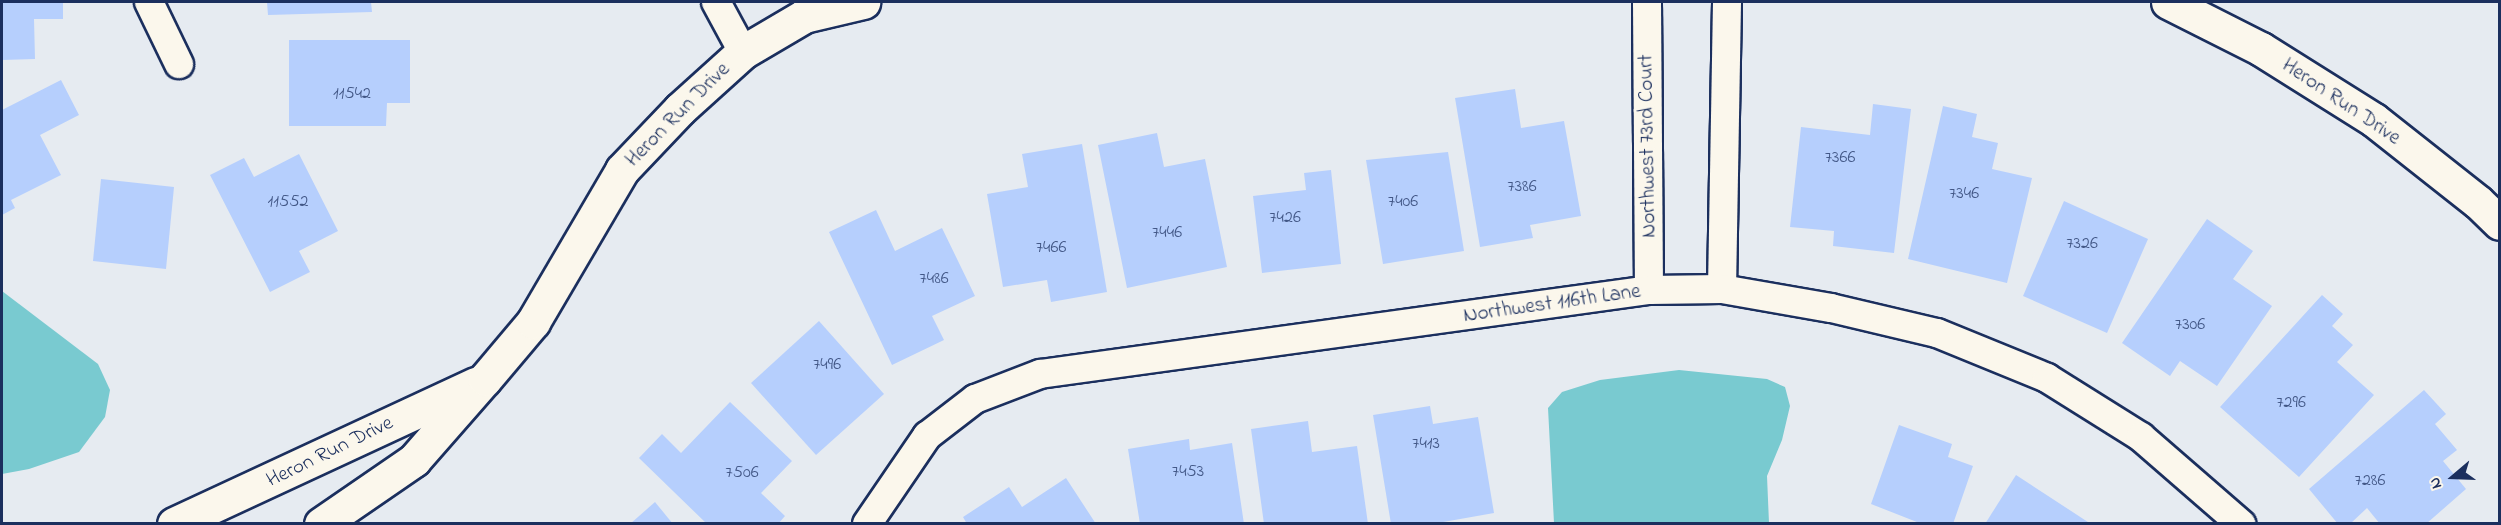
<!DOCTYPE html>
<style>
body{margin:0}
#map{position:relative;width:2501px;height:525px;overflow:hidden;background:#e6ebf1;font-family:"Indie Flower",sans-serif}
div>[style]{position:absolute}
.water>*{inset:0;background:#79cad0}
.building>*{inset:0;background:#b6cffd}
.roads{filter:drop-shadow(2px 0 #1b2f5e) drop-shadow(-2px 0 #1b2f5e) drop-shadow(0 2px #1b2f5e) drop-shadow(0 -2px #1b2f5e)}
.street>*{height:28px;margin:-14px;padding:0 14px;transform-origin:14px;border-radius:14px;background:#fbf7ec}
.secondary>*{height:33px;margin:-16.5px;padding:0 16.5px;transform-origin:16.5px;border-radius:16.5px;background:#fbf7ec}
span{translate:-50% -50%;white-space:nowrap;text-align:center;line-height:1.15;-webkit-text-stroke:5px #fbf7ec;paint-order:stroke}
.number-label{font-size:18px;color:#425786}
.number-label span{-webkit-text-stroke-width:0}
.street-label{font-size:21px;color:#1b2f5e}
.frame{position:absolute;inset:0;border:3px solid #1b2f5e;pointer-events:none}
.north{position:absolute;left:2423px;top:447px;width:60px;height:60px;-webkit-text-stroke:4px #fbf7ec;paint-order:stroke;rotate:251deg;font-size:16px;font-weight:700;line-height:24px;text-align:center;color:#1b2f5e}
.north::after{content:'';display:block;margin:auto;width:21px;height:27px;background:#1b2f5e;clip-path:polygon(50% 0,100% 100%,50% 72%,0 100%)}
</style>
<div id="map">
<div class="water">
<div style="clip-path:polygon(2px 291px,98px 364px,110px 390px,105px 417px,79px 452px,29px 469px,2px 474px)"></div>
<div style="clip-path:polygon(1679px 370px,1767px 379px,1785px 387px,1790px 406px,1782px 440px,1767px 476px,1769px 523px,1554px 523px,1548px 408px,1562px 392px,1600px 380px)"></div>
</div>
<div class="building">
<div style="clip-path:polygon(2px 2px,63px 2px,63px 19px,34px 19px,35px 59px,2px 60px)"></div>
<div style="clip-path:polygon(267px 2px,371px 2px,372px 12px,268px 15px)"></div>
<div style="clip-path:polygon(289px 40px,410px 40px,410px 103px,387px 103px,386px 126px,289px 126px)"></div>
<div style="clip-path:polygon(61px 80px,79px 115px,40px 135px,61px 175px,11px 200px,15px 208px,2px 215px,2px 110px)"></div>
<div style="clip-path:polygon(1515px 89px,1521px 128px,1564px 121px,1581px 216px,1530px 225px,1533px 238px,1480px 247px,1455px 98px)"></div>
<div style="clip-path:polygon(1873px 104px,1911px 109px,1894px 253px,1833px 246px,1834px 231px,1790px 227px,1801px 127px,1870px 135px)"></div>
<div style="clip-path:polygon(1943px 106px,1977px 114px,1972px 137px,1998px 143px,1992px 169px,2032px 178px,2007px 283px,1908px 259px)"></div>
<div style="clip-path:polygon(1157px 133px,1164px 167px,1205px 159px,1227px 267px,1127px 288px,1098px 145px)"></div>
<div style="clip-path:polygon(1082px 144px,1107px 292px,1051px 302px,1047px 280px,1003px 287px,987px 194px,1028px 187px,1022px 154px)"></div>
<div style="clip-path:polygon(1448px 152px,1464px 251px,1383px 264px,1366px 160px)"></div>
<div style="clip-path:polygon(299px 154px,338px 231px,299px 251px,310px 272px,270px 292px,210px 175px,244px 158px,254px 177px)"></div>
<div style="clip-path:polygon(1331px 170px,1341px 264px,1262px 273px,1253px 196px,1306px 190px,1304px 173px)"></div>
<div style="clip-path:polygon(101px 179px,174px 187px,166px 269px,93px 261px)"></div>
<div style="clip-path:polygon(2064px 201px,2148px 239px,2107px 333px,2023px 296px)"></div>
<div style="clip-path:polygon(876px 210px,895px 251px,942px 228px,975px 296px,932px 316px,944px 340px,892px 365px,829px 232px)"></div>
<div style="clip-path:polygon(2207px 219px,2253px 251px,2233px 279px,2272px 306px,2217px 386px,2180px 361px,2170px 376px,2122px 343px)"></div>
<div style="clip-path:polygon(2322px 295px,2343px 314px,2332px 326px,2353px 345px,2337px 362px,2374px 395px,2299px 477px,2220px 407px)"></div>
<div style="clip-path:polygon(819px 321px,884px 394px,816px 455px,751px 383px)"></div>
<div style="clip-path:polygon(2424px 390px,2446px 414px,2435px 424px,2457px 450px,2443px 461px,2466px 489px,2426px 524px,2380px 524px,2367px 508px,2350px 524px,2338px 524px,2309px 489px)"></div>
<div style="clip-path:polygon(730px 402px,792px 461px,761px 493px,785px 516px,778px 524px,707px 524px,639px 458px,662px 434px,681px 453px)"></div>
<div style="clip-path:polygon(1430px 406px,1433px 424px,1478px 417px,1494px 513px,1432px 524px,1391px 524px,1373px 415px)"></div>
<div style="clip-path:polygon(1308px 421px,1312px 452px,1357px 446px,1368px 524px,1264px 524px,1251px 429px)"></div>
<div style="clip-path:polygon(1899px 425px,1952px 444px,1948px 457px,1973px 466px,1953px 524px,1922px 524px,1871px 504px)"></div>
<div style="clip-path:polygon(1189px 439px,1190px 450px,1232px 443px,1244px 524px,1140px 524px,1128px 449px)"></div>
<div style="clip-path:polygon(2016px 475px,2091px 524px,1985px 524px)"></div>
<div style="clip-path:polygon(1066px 478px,1096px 524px,967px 524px,963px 517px,1009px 487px,1022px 507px)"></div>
<div style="clip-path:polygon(655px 502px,673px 524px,630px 524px)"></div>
</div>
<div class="roads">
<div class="street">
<div style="left:149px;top:2px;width:69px;rotate:64.2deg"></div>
<div style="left:716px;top:2px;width:57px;rotate:61.6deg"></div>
<div style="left:1647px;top:2px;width:288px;rotate:89.6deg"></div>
<div style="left:1722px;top:289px;width:287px;rotate:-89deg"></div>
<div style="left:867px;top:524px;width:107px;rotate:-55.7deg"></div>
<div style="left:927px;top:436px;width:61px;rotate:-37.6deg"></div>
<div style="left:975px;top:399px;width:70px;rotate:-21deg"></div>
<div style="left:1040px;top:374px;width:615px;rotate:-7.85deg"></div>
<div style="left:1649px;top:290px;width:73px;rotate:-0.8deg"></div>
<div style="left:1722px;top:289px;width:111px;rotate:9.9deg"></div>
<div style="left:1831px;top:308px;width:109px;rotate:13.3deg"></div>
<div style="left:1937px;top:333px;width:119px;rotate:22.2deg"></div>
<div style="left:2047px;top:378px;width:111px;rotate:32.1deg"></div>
<div style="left:2141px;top:437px;width:133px;rotate:41deg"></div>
</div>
<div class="secondary">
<div style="left:2168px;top:2px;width:104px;rotate:26.8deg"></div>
<div style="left:2261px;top:49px;width:133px;rotate:32.1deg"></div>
<div style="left:2374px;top:120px;width:132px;rotate:38.3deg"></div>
<div style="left:2478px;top:202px;width:30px;rotate:44deg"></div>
<div style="left:174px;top:524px;width:333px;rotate:-24.9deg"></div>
<div style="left:321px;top:524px;width:113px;rotate:-34.5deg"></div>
<div style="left:414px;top:460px;width:108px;rotate:-48.8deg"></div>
<div style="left:485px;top:379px;width:75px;rotate:-49.9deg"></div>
<div style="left:533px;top:322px;width:176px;rotate:-59.6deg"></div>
<div style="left:622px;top:170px;width:84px;rotate:-46.4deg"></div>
<div style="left:680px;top:109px;width:85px;rotate:-42.1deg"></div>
<div style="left:743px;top:52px;width:71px;rotate:-30.5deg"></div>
<div style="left:804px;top:16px;width:61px;rotate:-13.3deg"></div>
</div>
</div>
<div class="number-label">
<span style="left:352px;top:94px">11542</span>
<span style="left:1840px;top:158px">7366</span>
<span style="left:1522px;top:187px">7386</span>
<span style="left:1964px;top:194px">7346</span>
<span style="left:288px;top:202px">11552</span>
<span style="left:1403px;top:202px">7406</span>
<span style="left:1285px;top:218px">7426</span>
<span style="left:1167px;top:233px">7446</span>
<span style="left:2082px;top:244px">7326</span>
<span style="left:1051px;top:248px">7466</span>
<span style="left:934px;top:279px">7486</span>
<span style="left:2190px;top:325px">7306</span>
<span style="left:827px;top:365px">7496</span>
<span style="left:2291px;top:403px">7296</span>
<span style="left:1426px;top:444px">7413</span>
<span style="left:1188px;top:472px">7453</span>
<span style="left:742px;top:473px">7506</span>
<span style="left:2370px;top:481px">7286</span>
</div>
<div class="street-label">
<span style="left:2341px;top:102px;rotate:34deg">Heron Run Drive</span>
<span style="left:678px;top:115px;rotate:-45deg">Heron Run Drive</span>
<span style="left:1648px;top:146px;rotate:-91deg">Northwest 73rd Court</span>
<span style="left:1552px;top:304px;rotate:-8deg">Northwest 116th Lane</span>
<span style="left:330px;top:452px;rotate:-26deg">Heron Run Drive</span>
</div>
<div class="frame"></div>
<div class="north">N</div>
</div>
